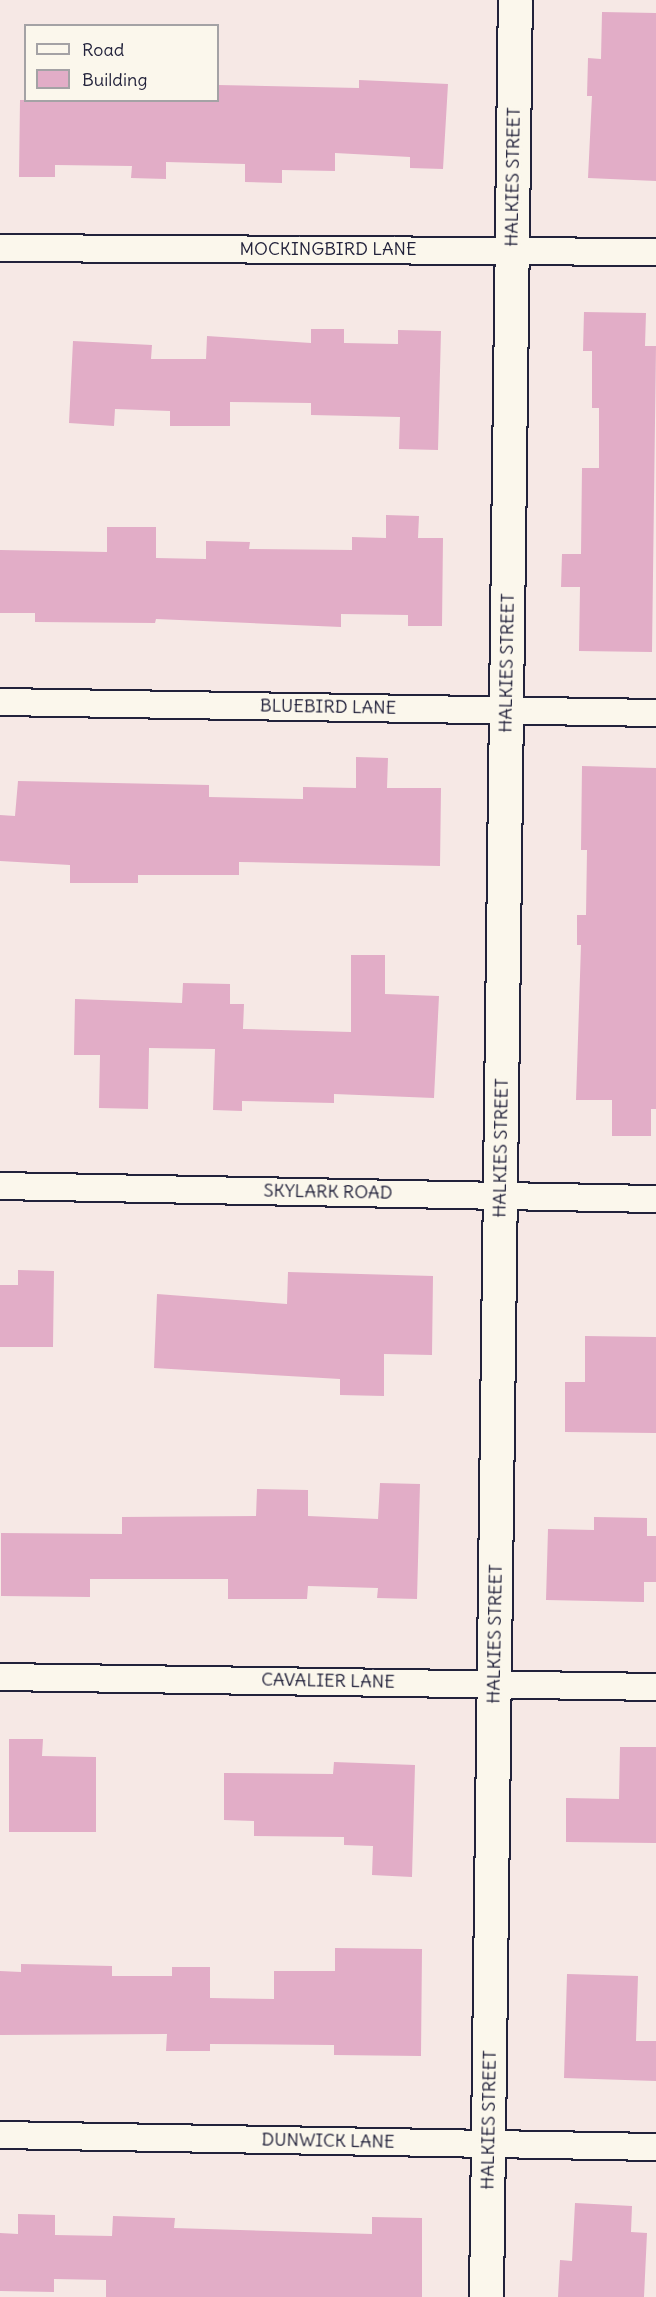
<!DOCTYPE html>
<style>
body{margin:0}
#map{position:relative;width:656px;height:2297px;overflow:hidden;background:#f6e8e5;font-family:Delius,sans-serif}
div>[style]{position:absolute}
.building>*{inset:0;background:#e2adc7}
.roads{filter:drop-shadow(2px 0 #22223b) drop-shadow(-2px 0 #22223b) drop-shadow(0 2px #22223b) drop-shadow(0 -2px #22223b)}
.street>*{height:26px;margin:-13px;padding:0 13px;transform-origin:13px;border-radius:13px;background:#fbf7ec}
.secondary>*{height:33px;margin:-16.5px;padding:0 16.5px;transform-origin:16.5px;border-radius:16.5px;background:#fbf7ec}
span{translate:-50% -50%;white-space:nowrap;text-align:center;line-height:1.15;-webkit-text-stroke:5px #fbf7ec;paint-order:stroke}
.street-label{font-size:18px;color:#22223b}
.legend{position:absolute;left:24px;top:24px;width:195px;height:78px;box-sizing:border-box;background:#fbf7ec;border:2px solid #a4a2a5;margin:0;padding:8px 10px;list-style:none;font-size:18px;color:#22223b}
.legend li{display:flex;align-items:center;gap:12px;height:30px}
.legend b{width:30px;border:2px solid #a4a2a5}
</style>
<div id="map">
<div class="building">
<div style="clip-path:polygon(602px 12px,656px 13px,656px 181px,588px 178px,592px 96px,587px 96px,588px 58px,601px 59px)"></div>
<div style="clip-path:polygon(359px 80px,448px 84px,443px 169px,410px 168px,410px 157px,335px 153px,335px 171px,282px 170px,282px 183px,245px 182px,245px 164px,166px 162px,166px 179px,131px 178px,132px 166px,55px 165px,55px 177px,19px 177px,20px 100px,218px 100px,218px 85px,359px 88px)"></div>
<div style="clip-path:polygon(584px 312px,646px 313px,645px 346px,656px 346px,652px 652px,579px 651px,580px 587px,561px 587px,562px 554px,581px 554px,582px 468px,599px 468px,599px 408px,592px 408px,592px 351px,583px 351px)"></div>
<div style="clip-path:polygon(311px 329px,344px 329px,344px 343px,398px 344px,398px 330px,441px 331px,438px 450px,399px 449px,400px 417px,311px 415px,311px 403px,230px 402px,230px 426px,170px 426px,170px 411px,115px 409px,114px 426px,69px 423px,73px 341px,152px 345px,151px 359px,206px 359px,207px 336px,311px 343px)"></div>
<div style="clip-path:polygon(386px 515px,419px 516px,418px 538px,443px 538px,442px 626px,408px 626px,408px 615px,341px 614px,341px 627px,156px 619px,155px 623px,35px 622px,35px 613px,0 613px,0 550px,107px 552px,107px 527px,156px 527px,156px 558px,206px 559px,206px 541px,250px 542px,249px 549px,352px 550px,352px 537px,386px 538px)"></div>
<div style="clip-path:polygon(356px 757px,388px 758px,387px 788px,441px 788px,440px 866px,239px 862px,239px 875px,138px 875px,138px 883px,70px 883px,70px 865px,0 861px,0 815px,15px 816px,18px 781px,209px 785px,209px 797px,303px 799px,303px 787px,356px 788px)"></div>
<div style="clip-path:polygon(582px 766px,656px 768px,656px 1109px,651px 1109px,651px 1136px,612px 1136px,612px 1100px,576px 1100px,581px 945px,577px 945px,577px 915px,586px 915px,587px 850px,581px 850px)"></div>
<div style="clip-path:polygon(351px 955px,385px 955px,385px 994px,439px 996px,434px 1098px,334px 1094px,334px 1103px,242px 1101px,242px 1111px,213px 1110px,215px 1049px,149px 1048px,148px 1109px,99px 1108px,100px 1055px,74px 1055px,75px 999px,182px 1003px,183px 983px,230px 984px,230px 1004px,244px 1004px,243px 1029px,351px 1032px)"></div>
<div style="clip-path:polygon(18px 1270px,54px 1271px,53px 1347px,0 1347px,0 1285px,18px 1285px)"></div>
<div style="clip-path:polygon(288px 1272px,433px 1276px,432px 1355px,384px 1354px,384px 1396px,340px 1395px,340px 1379px,154px 1368px,157px 1294px,287px 1304px)"></div>
<div style="clip-path:polygon(585px 1336px,656px 1337px,656px 1433px,565px 1432px,565px 1382px,585px 1382px)"></div>
<div style="clip-path:polygon(380px 1483px,420px 1484px,417px 1599px,377px 1598px,378px 1588px,308px 1586px,307px 1599px,228px 1599px,228px 1579px,90px 1579px,90px 1597px,1px 1596px,1px 1533px,122px 1534px,122px 1517px,256px 1516px,257px 1489px,308px 1490px,308px 1516px,378px 1519px)"></div>
<div style="clip-path:polygon(594px 1517px,647px 1518px,647px 1536px,656px 1536px,656px 1582px,644px 1582px,644px 1602px,546px 1600px,548px 1529px,594px 1530px)"></div>
<div style="clip-path:polygon(9px 1739px,43px 1739px,42px 1756px,96px 1757px,96px 1832px,9px 1832px)"></div>
<div style="clip-path:polygon(620px 1747px,656px 1747px,656px 1843px,566px 1842px,566px 1798px,619px 1799px)"></div>
<div style="clip-path:polygon(334px 1762px,415px 1765px,412px 1877px,372px 1875px,373px 1846px,344px 1845px,344px 1837px,254px 1836px,254px 1821px,224px 1820px,224px 1773px,333px 1774px)"></div>
<div style="clip-path:polygon(335px 1948px,422px 1949px,421px 2056px,334px 2055px,334px 2045px,210px 2044px,210px 2051px,166px 2051px,167px 2034px,0 2035px,0 1971px,21px 1972px,21px 1964px,112px 1966px,112px 1976px,172px 1976px,172px 1967px,210px 1967px,210px 1998px,274px 1999px,274px 1971px,335px 1971px)"></div>
<div style="clip-path:polygon(567px 1974px,638px 1976px,636px 2041px,656px 2041px,656px 2081px,564px 2078px)"></div>
<div style="clip-path:polygon(575px 2203px,632px 2206px,631px 2232px,647px 2233px,644px 2297px,558px 2297px,560px 2260px,572px 2261px)"></div>
<div style="clip-path:polygon(18px 2214px,55px 2215px,55px 2235px,112px 2236px,113px 2216px,175px 2218px,174px 2228px,372px 2234px,372px 2217px,422px 2218px,422px 2297px,106px 2297px,106px 2280px,54px 2279px,54px 2292px,0 2291px,0 2233px,18px 2234px)"></div>
</div>
<div class="roads">
<div class="street">
<div style="left:0;top:248px;width:656px;rotate:0.35deg"></div>
<div style="left:0;top:702px;width:656px;rotate:0.96deg"></div>
<div style="left:0;top:1186px;width:656px;rotate:1.14deg"></div>
<div style="left:0;top:1677px;width:656px;rotate:0.87deg"></div>
<div style="left:0;top:2135px;width:656px;rotate:1.05deg"></div>
</div>
<div class="secondary">
<div style="left:486px;top:2297px;width:2297px;rotate:-89.28deg"></div>
</div>
</div>
<div class="street-label">
<span style="left:513px;top:177px;rotate:-89deg">HALKIES STREET</span>
<span style="left:328px;top:249px">MOCKINGBIRD LANE</span>
<span style="left:507px;top:663px;rotate:-89deg">HALKIES STREET</span>
<span style="left:328px;top:707px;rotate:1deg">BLUEBIRD LANE</span>
<span style="left:501px;top:1148px;rotate:-89deg">HALKIES STREET</span>
<span style="left:328px;top:1192px;rotate:1deg">SKYLARK ROAD</span>
<span style="left:495px;top:1634px;rotate:-89deg">HALKIES STREET</span>
<span style="left:328px;top:1681px;rotate:1deg">CAVALIER LANE</span>
<span style="left:489px;top:2120px;rotate:-89deg">HALKIES STREET</span>
<span style="left:328px;top:2141px;rotate:1deg">DUNWICK LANE</span>
</div>
<ul class="legend">
<li><b style="height:8px;background:#fbf7ec"></b>Road</li>
<li><b style="height:16px;background:#e2adc7"></b>Building</li>
</ul>
</div>
